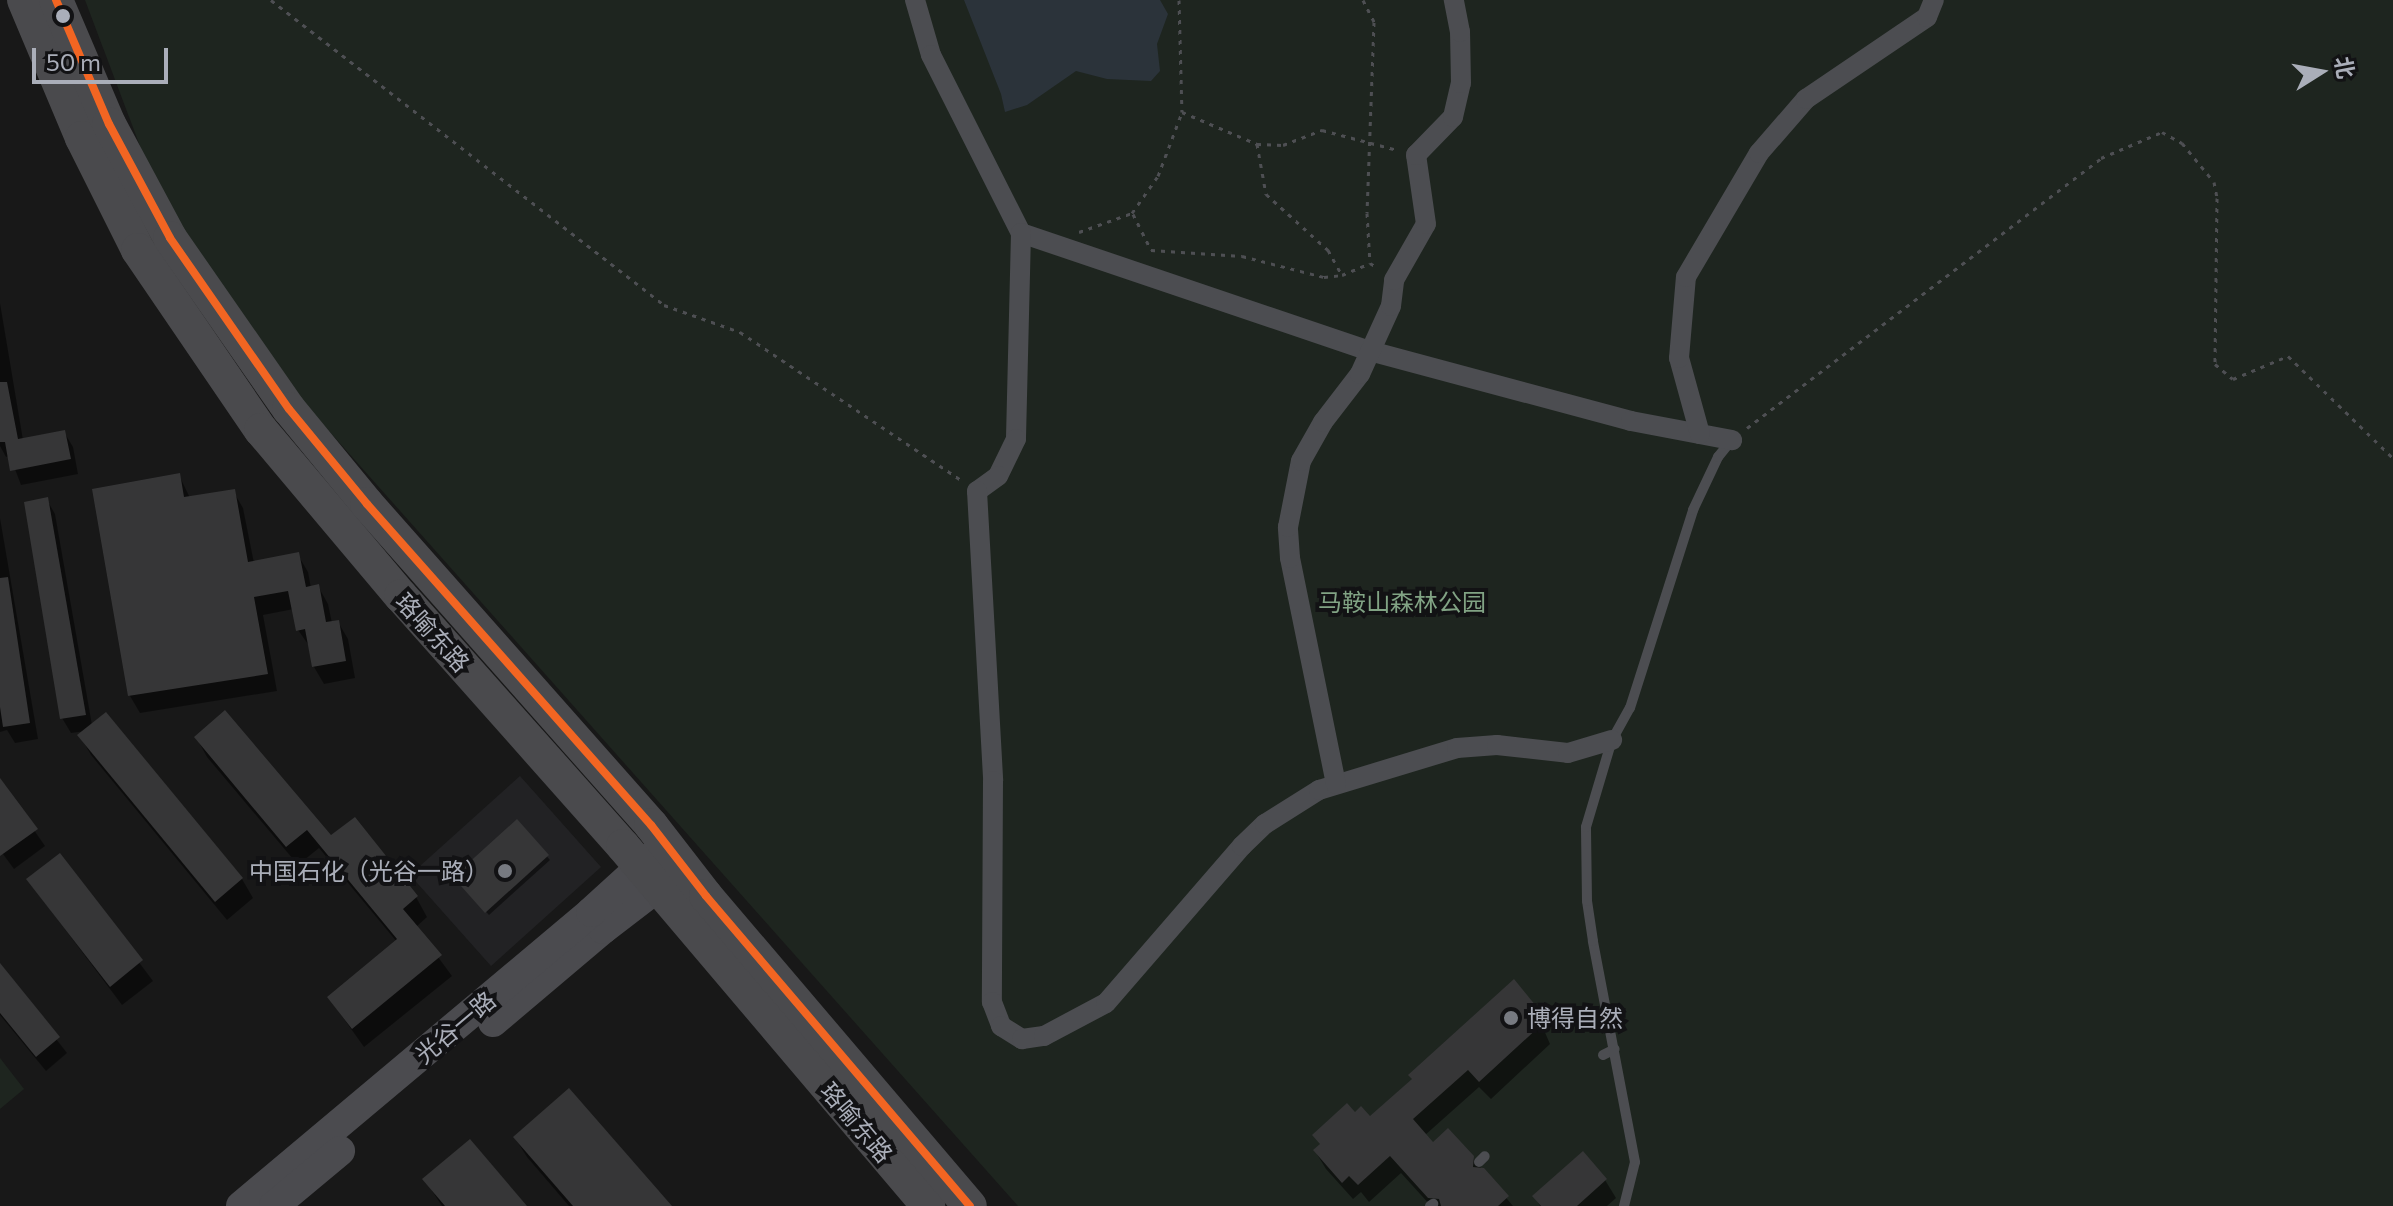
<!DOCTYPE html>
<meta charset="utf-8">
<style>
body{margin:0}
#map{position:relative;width:2393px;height:1206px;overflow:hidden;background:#181818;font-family:Commissioner,"Noto Sans SC",sans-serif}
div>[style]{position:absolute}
.built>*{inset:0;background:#222224}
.green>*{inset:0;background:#1e251f}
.water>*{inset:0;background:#2b333a}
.shadow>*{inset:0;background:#0007}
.building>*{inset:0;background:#363637}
.path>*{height:3px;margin-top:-1.5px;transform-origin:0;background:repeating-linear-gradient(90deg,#4e4f53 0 4px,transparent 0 10px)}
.service>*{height:10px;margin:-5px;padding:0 5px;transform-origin:5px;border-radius:5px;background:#4c4d51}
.minor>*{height:20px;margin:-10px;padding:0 10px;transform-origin:10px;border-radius:10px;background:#4c4d51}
.secondary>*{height:30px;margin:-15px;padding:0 15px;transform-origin:15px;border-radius:15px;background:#4b4b4f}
.trunk>*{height:34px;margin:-17px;padding:0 17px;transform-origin:17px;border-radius:17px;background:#4a4a4d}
.bus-1>*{height:8px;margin:-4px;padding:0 4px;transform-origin:4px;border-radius:4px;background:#f26522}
.dots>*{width:22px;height:22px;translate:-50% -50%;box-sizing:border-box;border:4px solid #121214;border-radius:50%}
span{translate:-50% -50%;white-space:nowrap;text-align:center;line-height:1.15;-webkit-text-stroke:8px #121214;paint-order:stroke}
.park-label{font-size:24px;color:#81a384}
.street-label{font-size:24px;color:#aaaeb9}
.poi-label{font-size:24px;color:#aaaeb9}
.right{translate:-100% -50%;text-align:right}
.left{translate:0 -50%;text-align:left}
.north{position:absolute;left:2281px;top:32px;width:80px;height:80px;-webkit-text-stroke:6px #121214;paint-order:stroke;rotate:79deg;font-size:22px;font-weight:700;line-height:32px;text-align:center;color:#aaaeb9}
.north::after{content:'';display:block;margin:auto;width:28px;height:36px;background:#aaaeb9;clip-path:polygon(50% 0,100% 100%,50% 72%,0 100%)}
.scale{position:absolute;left:32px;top:48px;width:136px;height:36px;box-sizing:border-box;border:4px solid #aaaeb9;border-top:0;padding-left:10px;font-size:24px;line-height:28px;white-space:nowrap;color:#aaaeb9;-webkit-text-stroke:6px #121214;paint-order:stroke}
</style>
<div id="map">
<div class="built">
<div style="clip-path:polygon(520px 776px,601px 867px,491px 966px,410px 875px)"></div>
</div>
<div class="green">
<div style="clip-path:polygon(85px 0,2393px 0,2393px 1206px,1018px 1206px,305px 404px,160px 199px)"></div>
<div style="clip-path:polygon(0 1058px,24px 1089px,0 1109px)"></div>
</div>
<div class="water">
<div style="clip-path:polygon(964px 0,1160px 0,1168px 14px,1157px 44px,1160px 71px,1151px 81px,1107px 79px,1076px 71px,1027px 105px,1005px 112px,1001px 94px)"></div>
</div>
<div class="shadow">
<div style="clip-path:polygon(0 303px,23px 440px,64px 432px,73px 447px,78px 474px,21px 485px,10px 456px,6px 457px,0 446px)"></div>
<div style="clip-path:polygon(179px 475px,190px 498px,233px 491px,243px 508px,254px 563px,298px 555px,308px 572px,311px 588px,318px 586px,328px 604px,332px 623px,338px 622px,348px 639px,355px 678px,324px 684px,314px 667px,310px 647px,298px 630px,294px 609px,263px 615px,277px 691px,140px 713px,130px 696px,95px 491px)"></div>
<div style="clip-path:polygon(47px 500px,55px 514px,92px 725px,242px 879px,253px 898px,227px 920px,91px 755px,80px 736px,86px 731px,71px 733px,62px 718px)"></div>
<div style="clip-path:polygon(0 518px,38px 739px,15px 743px,7px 730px,0 732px)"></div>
<div style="clip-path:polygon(196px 737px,416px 897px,427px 917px,416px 927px,452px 976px,364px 1047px,329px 998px,397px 942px,319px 848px,298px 865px,207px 757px)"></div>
<div style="clip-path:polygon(0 781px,45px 846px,14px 869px,0 850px)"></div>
<div style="clip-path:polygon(517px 822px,550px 860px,489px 915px,458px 881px)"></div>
<div style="clip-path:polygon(59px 856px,153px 981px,122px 1005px,28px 880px)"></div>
<div style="clip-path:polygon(0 967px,67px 1053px,46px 1071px,0 1015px)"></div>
<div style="clip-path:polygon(1534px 1007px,1550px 1044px,1491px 1099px,1479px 1087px,1424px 1136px,1433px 1145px,1472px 1157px,1513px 1206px,1431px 1206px,1401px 1173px,1369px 1202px,1361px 1192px,1353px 1199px,1326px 1169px,1315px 1151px,1355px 1115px,1370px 1119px)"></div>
<div style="clip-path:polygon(515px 1138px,669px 1206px,569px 1206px,527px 1157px)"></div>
<div style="clip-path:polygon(425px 1180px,524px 1206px,442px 1206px)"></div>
<div style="clip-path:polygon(1605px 1180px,1616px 1198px,1607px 1206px,1540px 1206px,1535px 1197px)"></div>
</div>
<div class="building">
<div style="clip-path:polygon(0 382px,7px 382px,18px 439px,65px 430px,71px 459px,10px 471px,5px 442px,0 442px)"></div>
<div style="clip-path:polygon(180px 473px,184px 497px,235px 489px,248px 562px,299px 552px,306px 587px,319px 584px,326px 622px,339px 620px,346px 661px,312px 667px,305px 629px,296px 631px,288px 591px,254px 597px,268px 674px,128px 696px,92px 489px)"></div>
<div style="clip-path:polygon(48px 497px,86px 715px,60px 719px,24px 502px)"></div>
<div style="clip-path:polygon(8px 577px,30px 723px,3px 727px,0 707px,0 578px)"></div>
<div style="clip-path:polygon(225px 710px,331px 835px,355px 817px,418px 896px,403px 909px,442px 955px,352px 1029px,327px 997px,397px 939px,307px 830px,286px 847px,194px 737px)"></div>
<div style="clip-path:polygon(106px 712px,243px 878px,215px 902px,77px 735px)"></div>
<div style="clip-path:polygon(0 778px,38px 829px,0 856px)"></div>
<div style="clip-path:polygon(517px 819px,549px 855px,485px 913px,453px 877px)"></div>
<div style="clip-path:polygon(60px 853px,143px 960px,110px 987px,26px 879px)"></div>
<div style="clip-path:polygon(0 963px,60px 1037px,36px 1057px,0 1013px)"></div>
<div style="clip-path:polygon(1514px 979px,1536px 1006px,1530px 1011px,1541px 1025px,1479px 1082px,1468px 1070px,1413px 1119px,1433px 1142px,1448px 1128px,1474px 1156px,1473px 1167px,1484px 1168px,1509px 1196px,1498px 1206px,1441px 1206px,1439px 1199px,1428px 1198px,1390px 1156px,1358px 1185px,1349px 1176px,1342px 1183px,1313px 1150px,1320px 1144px,1312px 1135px,1347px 1103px,1355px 1112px,1361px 1106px,1370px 1116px,1412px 1079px,1408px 1075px)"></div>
<div style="clip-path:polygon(569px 1088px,672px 1206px,573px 1206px,513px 1137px)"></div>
<div style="clip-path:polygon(470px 1139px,527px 1206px,445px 1206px,422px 1179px)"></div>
<div style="clip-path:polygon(1583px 1151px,1607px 1179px,1577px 1206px,1541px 1206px,1532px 1196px)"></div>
</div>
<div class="path">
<div style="left:271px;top:0;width:497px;rotate:37.8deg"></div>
<div style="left:664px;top:305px;width:81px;rotate:19.6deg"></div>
<div style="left:740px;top:332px;width:266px;rotate:33.8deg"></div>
<div style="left:1179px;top:0;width:112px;rotate:88.5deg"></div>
<div style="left:1363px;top:0;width:25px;rotate:63deg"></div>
<div style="left:1374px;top:22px;width:191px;rotate:92.1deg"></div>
<div style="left:1367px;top:213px;width:50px;rotate:86.6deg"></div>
<div style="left:1370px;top:263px;width:9px;rotate:32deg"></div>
<div style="left:1257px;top:144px;width:51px;rotate:79.8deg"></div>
<div style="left:1266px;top:194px;width:84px;rotate:42.1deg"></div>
<div style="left:1328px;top:250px;width:29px;rotate:61deg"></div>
<div style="left:1133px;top:214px;width:40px;rotate:63.4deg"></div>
<div style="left:1151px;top:250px;width:91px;rotate:3.8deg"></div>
<div style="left:1242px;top:256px;width:85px;rotate:14.4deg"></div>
<div style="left:1324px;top:277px;width:18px;rotate:-6deg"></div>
<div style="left:1342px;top:275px;width:30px;rotate:-23deg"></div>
<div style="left:1079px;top:232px;width:56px;rotate:-19.7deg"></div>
<div style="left:1132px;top:213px;width:45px;rotate:-54.9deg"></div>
<div style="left:1158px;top:176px;width:68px;rotate:-69.4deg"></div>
<div style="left:1182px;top:112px;width:82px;rotate:23.1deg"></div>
<div style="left:1257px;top:144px;width:26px;rotate:2deg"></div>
<div style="left:1283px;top:145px;width:42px;rotate:-21deg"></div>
<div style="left:1322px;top:130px;width:78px;rotate:14.9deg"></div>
<div style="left:1747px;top:428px;width:445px;rotate:-37.3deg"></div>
<div style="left:2101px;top:158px;width:66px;rotate:-23.1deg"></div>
<div style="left:2162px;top:132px;width:23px;rotate:29deg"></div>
<div style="left:2182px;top:143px;width:50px;rotate:50.6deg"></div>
<div style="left:2214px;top:182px;width:16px;rotate:79deg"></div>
<div style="left:2217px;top:198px;width:166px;rotate:90.7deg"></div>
<div style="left:2215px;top:364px;width:23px;rotate:40deg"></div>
<div style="left:2233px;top:379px;width:60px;rotate:-22.7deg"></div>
<div style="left:2288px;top:356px;width:146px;rotate:44.2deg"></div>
</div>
<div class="service">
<div style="left:1603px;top:1055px;width:13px;rotate:-27deg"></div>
<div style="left:1479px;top:1162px;width:8px;rotate:-45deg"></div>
<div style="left:1430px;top:1206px;width:4px;rotate:-34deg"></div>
<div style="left:1624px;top:1206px;width:45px;rotate:-76deg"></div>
<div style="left:1635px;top:1162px;width:225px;rotate:-100.8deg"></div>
<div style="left:1593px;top:941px;width:40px;rotate:-98.5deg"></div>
<div style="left:1587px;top:901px;width:74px;rotate:-90.8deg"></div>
<div style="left:1586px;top:827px;width:91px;rotate:-73.4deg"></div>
<div style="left:1612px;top:740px;width:37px;rotate:-61deg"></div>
<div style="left:1630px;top:708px;width:208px;rotate:-72.3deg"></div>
<div style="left:1693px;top:510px;width:59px;rotate:-64.7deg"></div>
<div style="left:1718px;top:457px;width:22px;rotate:-51deg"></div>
</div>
<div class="minor">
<div style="left:915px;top:0;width:57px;rotate:73.8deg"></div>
<div style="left:931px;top:55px;width:199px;rotate:63.2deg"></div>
<div style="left:1021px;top:233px;width:368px;rotate:18.7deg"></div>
<div style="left:1370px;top:351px;width:270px;rotate:15deg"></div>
<div style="left:1631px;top:421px;width:103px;rotate:10.7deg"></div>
<div style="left:1021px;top:233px;width:206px;rotate:91.4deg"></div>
<div style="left:1016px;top:439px;width:41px;rotate:115.9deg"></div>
<div style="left:998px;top:476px;width:26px;rotate:144deg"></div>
<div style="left:977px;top:491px;width:290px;rotate:86.8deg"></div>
<div style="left:993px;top:781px;width:221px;rotate:90.3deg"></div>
<div style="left:992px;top:1002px;width:26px;rotate:69deg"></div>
<div style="left:1001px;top:1026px;width:25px;rotate:32deg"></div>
<div style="left:1022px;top:1039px;width:22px;rotate:-8deg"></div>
<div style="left:1044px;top:1036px;width:70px;rotate:-28deg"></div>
<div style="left:1106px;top:1003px;width:208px;rotate:-49.1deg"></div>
<div style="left:1242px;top:846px;width:32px;rotate:-44deg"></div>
<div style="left:1265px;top:824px;width:64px;rotate:-32.2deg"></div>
<div style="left:1319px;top:790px;width:144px;rotate:-16.9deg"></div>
<div style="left:1457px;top:748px;width:40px;rotate:-4.3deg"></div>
<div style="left:1497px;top:745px;width:71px;rotate:6.4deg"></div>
<div style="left:1568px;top:753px;width:46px;rotate:-16.5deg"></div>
<div style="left:1700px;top:434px;width:79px;rotate:-105.4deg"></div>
<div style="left:1679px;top:358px;width:81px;rotate:-85.1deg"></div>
<div style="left:1686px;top:277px;width:144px;rotate:-59.5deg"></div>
<div style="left:1759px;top:153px;width:72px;rotate:-49deg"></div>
<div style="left:1806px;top:99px;width:146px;rotate:-34.1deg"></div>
<div style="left:1927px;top:17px;width:18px;rotate:-68deg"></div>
<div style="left:1336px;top:784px;width:231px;rotate:-101.5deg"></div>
<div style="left:1290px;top:558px;width:31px;rotate:-94deg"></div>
<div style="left:1288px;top:527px;width:67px;rotate:-78.9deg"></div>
<div style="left:1301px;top:461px;width:45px;rotate:-60.6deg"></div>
<div style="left:1323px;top:422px;width:61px;rotate:-52.4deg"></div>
<div style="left:1360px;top:374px;width:75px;rotate:-65.5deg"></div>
<div style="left:1391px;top:306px;width:26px;rotate:-83deg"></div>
<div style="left:1394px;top:280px;width:64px;rotate:-60.3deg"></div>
<div style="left:1426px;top:224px;width:70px;rotate:-98.2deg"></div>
<div style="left:1416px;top:155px;width:53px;rotate:-45.8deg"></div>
<div style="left:1453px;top:117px;width:35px;rotate:-77deg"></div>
<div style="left:1461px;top:83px;width:51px;rotate:-91.1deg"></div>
<div style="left:1460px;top:32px;width:33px;rotate:-101deg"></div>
</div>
<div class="secondary">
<div style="left:493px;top:1022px;width:144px;rotate:-40.2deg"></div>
<div style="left:603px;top:929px;width:92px;rotate:-37.5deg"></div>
<div style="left:241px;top:1206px;width:457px;rotate:-40deg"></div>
<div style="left:591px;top:912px;width:91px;rotate:-42.3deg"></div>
<div style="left:274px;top:1206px;width:86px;rotate:-39.8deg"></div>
</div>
<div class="trunk">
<div style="left:24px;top:0;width:150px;rotate:67.2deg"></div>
<div style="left:82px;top:138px;width:125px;rotate:63.4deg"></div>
<div style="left:138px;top:250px;width:218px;rotate:55.7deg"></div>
<div style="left:261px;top:430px;width:217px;rotate:49.9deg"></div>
<div style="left:401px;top:596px;width:334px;rotate:48.4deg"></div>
<div style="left:623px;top:846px;width:472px;rotate:49.7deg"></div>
<div style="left:56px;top:0;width:135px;rotate:66.9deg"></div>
<div style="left:109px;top:124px;width:129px;rotate:61.8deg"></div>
<div style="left:170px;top:238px;width:208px;rotate:55.2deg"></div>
<div style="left:289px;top:409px;width:123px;rotate:50.6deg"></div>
<div style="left:367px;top:504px;width:429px;rotate:48.5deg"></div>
<div style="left:651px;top:825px;width:90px;rotate:52.2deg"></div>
<div style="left:706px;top:896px;width:407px;rotate:49.6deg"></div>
</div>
<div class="bus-1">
<div style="left:56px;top:0;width:135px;rotate:66.9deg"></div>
<div style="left:109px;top:124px;width:129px;rotate:61.8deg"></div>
<div style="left:170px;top:238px;width:208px;rotate:55.2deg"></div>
<div style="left:289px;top:409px;width:123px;rotate:50.6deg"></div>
<div style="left:367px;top:504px;width:429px;rotate:48.5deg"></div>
<div style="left:651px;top:825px;width:90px;rotate:52.2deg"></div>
<div style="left:706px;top:896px;width:407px;rotate:49.6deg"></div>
</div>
<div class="dots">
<div style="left:63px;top:16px;background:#aaaeb9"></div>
<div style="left:505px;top:871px;background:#777a81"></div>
<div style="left:1511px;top:1018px;background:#777a81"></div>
</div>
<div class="park-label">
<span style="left:1402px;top:602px">马鞍山森林公园</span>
</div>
<div class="street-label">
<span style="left:433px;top:632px;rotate:48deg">珞喻东路</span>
<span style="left:455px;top:1027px;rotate:-40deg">光谷一路</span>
<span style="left:857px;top:1122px;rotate:50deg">珞喻东路</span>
</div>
<div class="poi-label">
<span class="right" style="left:489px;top:871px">中国石化（光谷一路）</span>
<span class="left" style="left:1527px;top:1018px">博得自然</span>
</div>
<div class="north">北</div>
<div class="scale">50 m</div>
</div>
